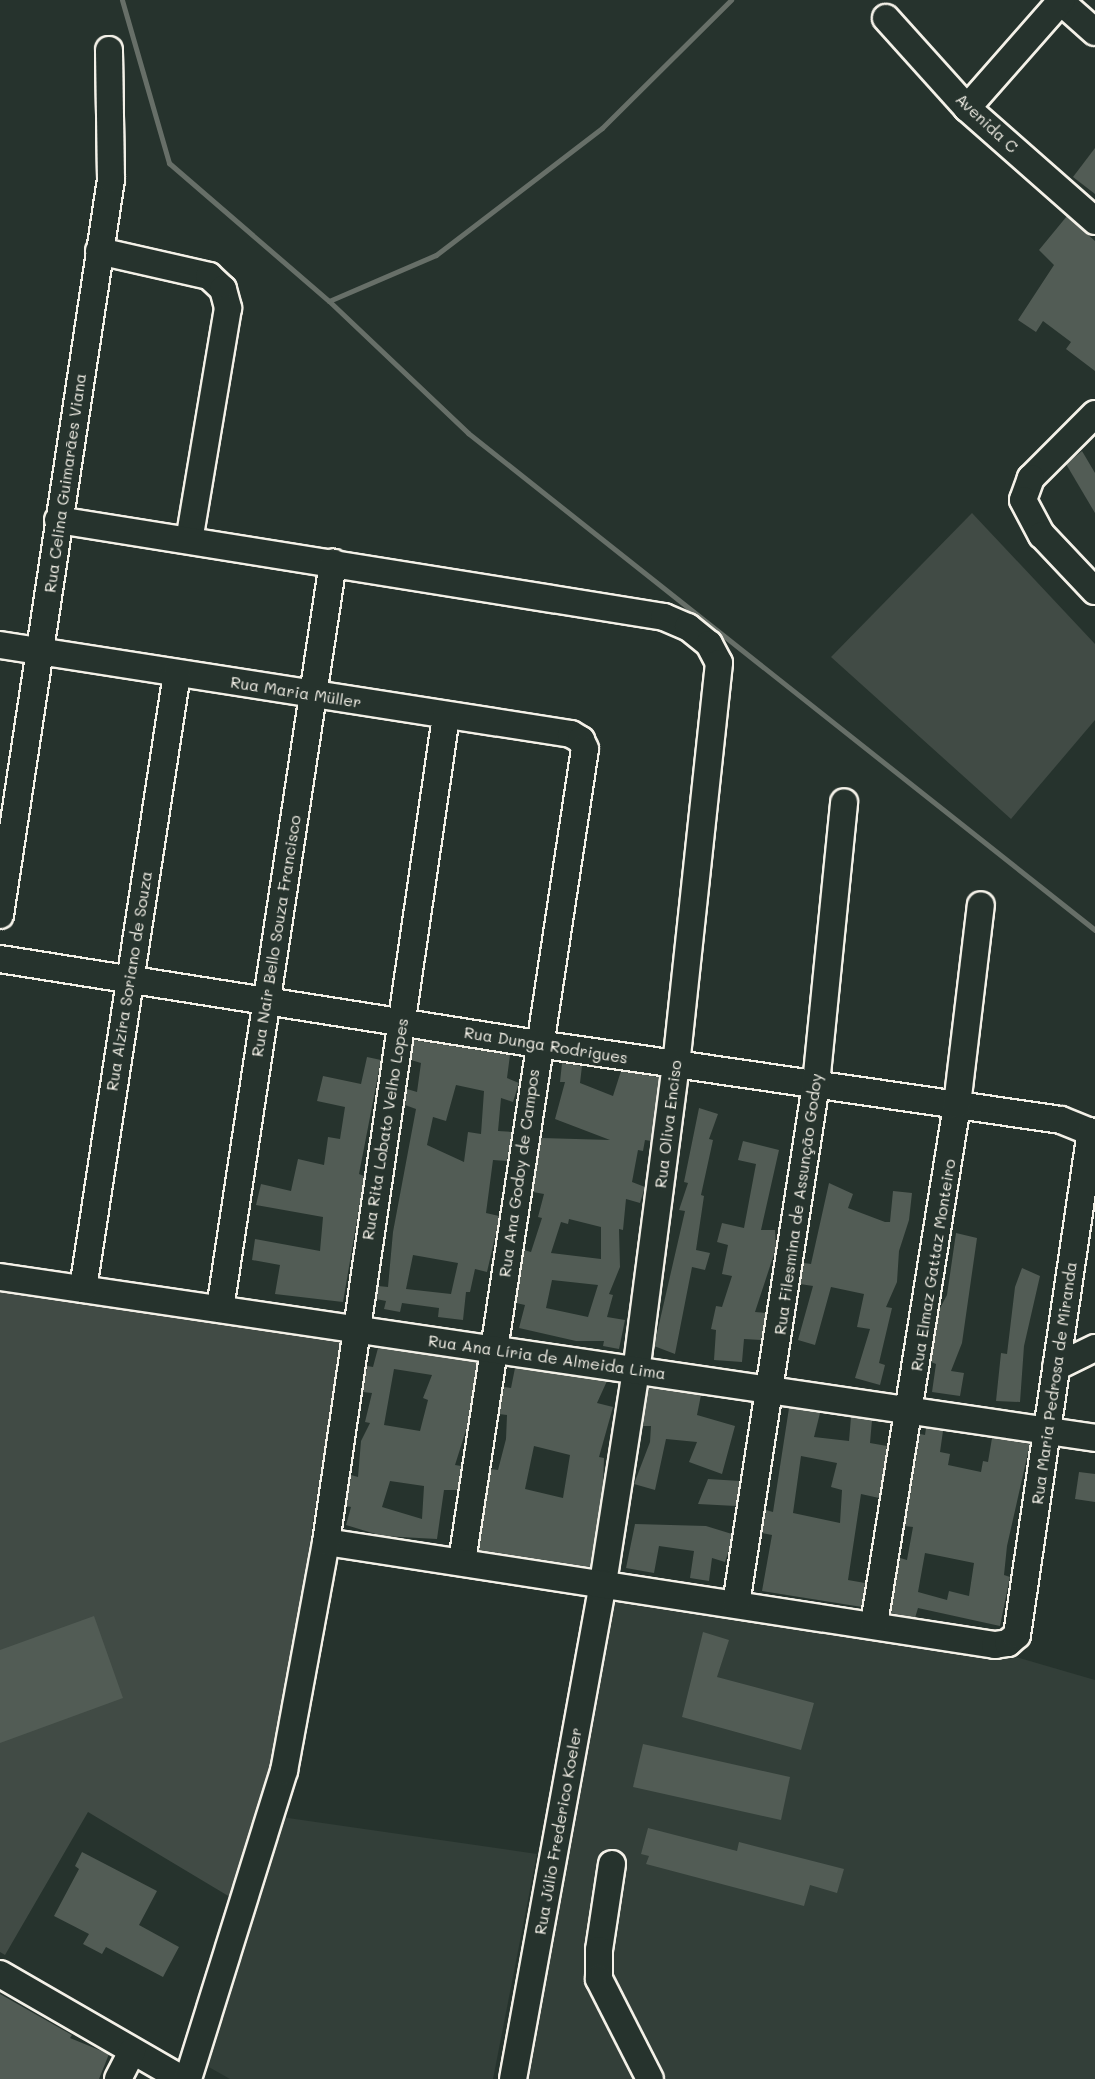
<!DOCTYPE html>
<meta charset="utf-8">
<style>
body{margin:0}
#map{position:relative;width:1095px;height:2079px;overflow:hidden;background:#26332d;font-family:Mali,sans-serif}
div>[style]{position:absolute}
.built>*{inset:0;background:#333f39}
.green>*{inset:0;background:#414b45}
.stream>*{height:5px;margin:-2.5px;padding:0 2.5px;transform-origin:2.5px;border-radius:2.5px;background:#676f68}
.building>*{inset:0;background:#525c55}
.roads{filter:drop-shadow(2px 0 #f4f1e8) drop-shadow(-2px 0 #f4f1e8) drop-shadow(0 2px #f4f1e8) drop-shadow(0 -2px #f4f1e8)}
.minor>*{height:26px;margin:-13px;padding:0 13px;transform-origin:13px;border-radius:13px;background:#26332d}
span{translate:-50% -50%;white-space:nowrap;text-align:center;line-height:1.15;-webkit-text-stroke:6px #26332d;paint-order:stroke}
.street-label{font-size:16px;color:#f4f1e8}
</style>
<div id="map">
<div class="built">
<div style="clip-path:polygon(610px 1595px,1016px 1657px,1095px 1680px,1095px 2079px,522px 2079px)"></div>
<div style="clip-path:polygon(281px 1817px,537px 1854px,493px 2079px,230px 2079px,207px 2066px)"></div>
</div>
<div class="green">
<div style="clip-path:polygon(972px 513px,1095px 644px,1095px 720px,1011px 819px,831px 657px)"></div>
<div style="clip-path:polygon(0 1285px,342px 1336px,278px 1748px,230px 1897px,88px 1812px,5px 1955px,0 1952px)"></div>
</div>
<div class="stream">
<div style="left:122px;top:0;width:170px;rotate:73.9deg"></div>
<div style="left:169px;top:163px;width:211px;rotate:40.8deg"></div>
<div style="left:329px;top:301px;width:192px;rotate:43.5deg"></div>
<div style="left:468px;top:433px;width:800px;rotate:38.4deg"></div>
<div style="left:329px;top:301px;width:116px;rotate:-23.3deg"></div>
<div style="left:436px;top:255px;width:209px;rotate:-37.4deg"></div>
<div style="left:602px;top:128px;width:182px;rotate:-44.8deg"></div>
</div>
<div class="building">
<div style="clip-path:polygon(1095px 148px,1095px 194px,1073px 177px)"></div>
<div style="clip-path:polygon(1067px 216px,1095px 241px,1095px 371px,1066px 349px,1071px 342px,1043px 321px,1036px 332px,1018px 320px,1054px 265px,1039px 250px)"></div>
<div style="clip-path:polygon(1082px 451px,1095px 473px,1095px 513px,1066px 464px)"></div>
<div style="clip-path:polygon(evenodd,414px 1040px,510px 1055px,507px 1078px,519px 1083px,513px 1102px,501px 1098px,498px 1131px,512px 1132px,507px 1161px,493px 1160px,486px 1213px,499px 1216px,499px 1220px,487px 1272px,475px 1269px,470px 1292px,466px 1292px,463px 1320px,438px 1317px,439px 1308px,402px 1303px,400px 1312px,384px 1309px,386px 1301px,376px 1299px,378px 1286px,388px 1287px,393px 1232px,416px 1109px,405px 1105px,407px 1089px,417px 1092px,421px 1063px,411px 1060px,414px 1040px,456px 1085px,484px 1091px,481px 1134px,468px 1132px,464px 1162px,427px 1145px,433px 1117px,446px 1121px,456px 1085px,414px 1040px,413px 1255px,458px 1263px,451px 1294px,406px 1289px,413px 1255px)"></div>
<div style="clip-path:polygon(367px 1057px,381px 1060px,359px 1174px,364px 1176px,363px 1185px,343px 1302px,275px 1294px,280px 1265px,252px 1260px,255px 1239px,320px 1251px,323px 1217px,256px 1205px,261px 1184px,291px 1191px,298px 1159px,324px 1165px,328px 1137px,340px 1139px,345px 1107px,317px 1101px,323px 1076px,361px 1084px)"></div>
<div style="clip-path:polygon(evenodd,562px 1063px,582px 1066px,580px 1083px,613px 1096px,621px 1071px,659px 1077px,651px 1141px,645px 1140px,643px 1151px,638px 1150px,632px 1182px,645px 1187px,640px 1203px,626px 1199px,623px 1230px,619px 1229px,620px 1267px,609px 1294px,613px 1295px,607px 1317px,625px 1320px,619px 1349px,603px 1346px,604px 1341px,576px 1341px,519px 1328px,525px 1305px,516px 1303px,524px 1250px,531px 1252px,542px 1218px,538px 1217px,544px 1194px,533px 1192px,541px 1138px,610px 1140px,555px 1119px,565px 1082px,560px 1082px,562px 1063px,569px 1219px,601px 1227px,601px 1259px,551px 1253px,561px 1222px,568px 1224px,569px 1219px,562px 1063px,552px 1280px,598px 1285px,588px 1317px,546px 1308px,552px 1280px)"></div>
<div style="clip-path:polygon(699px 1108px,718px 1114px,709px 1139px,713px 1140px,701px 1195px,704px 1196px,696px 1250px,710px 1253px,705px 1270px,692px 1267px,675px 1354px,654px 1346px,685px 1211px,679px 1210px,688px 1183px,684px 1182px)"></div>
<div style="clip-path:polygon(743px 1141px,779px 1150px,761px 1230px,775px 1230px,776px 1248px,755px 1312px,766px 1313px,761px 1340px,744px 1339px,742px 1362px,714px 1360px,716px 1330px,711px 1329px,716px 1306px,722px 1307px,732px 1276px,722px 1274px,728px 1245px,717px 1242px,722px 1223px,744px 1228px,756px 1164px,738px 1160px)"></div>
<div style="clip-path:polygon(829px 1183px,853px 1194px,848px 1208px,885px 1222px,890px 1222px,893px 1191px,912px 1193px,909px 1220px,899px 1251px,897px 1282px,886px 1307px,892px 1308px,879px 1363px,885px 1365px,880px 1385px,855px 1378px,870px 1329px,857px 1327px,864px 1294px,831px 1287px,815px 1345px,798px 1340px,813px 1286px,800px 1284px,804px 1263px,811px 1264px)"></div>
<div style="clip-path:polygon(956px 1233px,977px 1238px,962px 1343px,951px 1371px,964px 1373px,960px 1396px,932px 1392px,936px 1364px,931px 1362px,939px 1310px,947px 1295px)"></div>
<div style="clip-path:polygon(1022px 1268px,1040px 1276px,1024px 1346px,1020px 1402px,996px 1401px,1001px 1353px,1007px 1354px,1015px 1287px)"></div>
<div style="clip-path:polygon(evenodd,378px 1348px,477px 1362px,467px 1427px,455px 1465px,461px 1466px,458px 1490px,444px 1490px,437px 1539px,382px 1536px,346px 1525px,351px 1507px,346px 1506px,351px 1475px,358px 1477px,361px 1441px,370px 1423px,365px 1422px,372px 1393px,363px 1392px,367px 1366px,373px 1367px,378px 1348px,394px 1369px,432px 1375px,423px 1398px,428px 1400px,420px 1431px,384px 1425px,394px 1369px,378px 1348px,390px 1481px,424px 1486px,422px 1519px,382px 1507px,390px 1481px)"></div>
<div style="clip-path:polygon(evenodd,515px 1368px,607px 1381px,597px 1403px,613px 1407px,599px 1457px,604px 1458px,603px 1485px,590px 1567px,479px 1550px,491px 1469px,498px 1470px,506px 1439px,507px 1415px,499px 1414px,504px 1387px,511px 1388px,515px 1368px,534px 1446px,570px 1455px,563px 1498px,525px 1489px,534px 1446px)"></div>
<div style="clip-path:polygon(648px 1388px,701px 1395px,697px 1415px,735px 1426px,722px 1474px,689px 1462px,697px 1442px,666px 1439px,655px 1490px,634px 1484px,650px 1442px,651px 1426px,643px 1426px)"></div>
<div style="clip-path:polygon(evenodd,789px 1408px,820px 1413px,814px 1437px,849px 1441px,851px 1417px,872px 1420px,870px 1443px,887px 1446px,879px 1498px,861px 1494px,848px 1580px,865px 1583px,862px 1607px,762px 1591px,772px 1535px,762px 1533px,766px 1510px,773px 1512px,789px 1408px,801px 1456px,837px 1463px,831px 1487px,842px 1490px,840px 1523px,793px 1513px,801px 1456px)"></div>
<div style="clip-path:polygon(evenodd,926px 1428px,943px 1431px,940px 1452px,950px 1454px,948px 1465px,981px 1472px,983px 1461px,988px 1462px,992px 1438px,1030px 1444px,1007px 1546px,1004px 1575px,1010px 1577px,1000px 1626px,918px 1608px,915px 1618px,891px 1613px,900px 1558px,907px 1560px,913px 1527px,905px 1526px,920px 1434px,925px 1435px,926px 1428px,925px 1553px,974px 1563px,969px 1596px,949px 1591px,947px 1600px,918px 1592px,925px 1553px)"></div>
<div style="clip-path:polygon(1079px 1472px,1095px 1474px,1095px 1502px,1075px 1499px)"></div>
<div style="clip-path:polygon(708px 1479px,740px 1481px,736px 1506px,698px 1504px)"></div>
<div style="clip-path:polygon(635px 1524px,706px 1526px,732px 1534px,730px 1547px,725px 1562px,712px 1558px,709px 1581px,690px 1578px,694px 1551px,659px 1546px,654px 1573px,626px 1568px)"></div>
<div style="clip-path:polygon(94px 1616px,123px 1698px,0 1743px,0 1650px)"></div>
<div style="clip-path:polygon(703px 1632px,729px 1640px,717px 1677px,814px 1703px,801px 1750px,682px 1717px)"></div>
<div style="clip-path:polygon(643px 1744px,790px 1777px,781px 1820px,633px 1787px)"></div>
<div style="clip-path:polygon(648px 1828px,737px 1851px,739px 1842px,844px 1869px,837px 1893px,810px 1885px,804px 1906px,646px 1864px,649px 1856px,641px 1854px)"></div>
<div style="clip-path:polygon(82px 1852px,157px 1891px,139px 1925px,179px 1947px,163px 1977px,106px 1947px,102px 1954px,83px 1944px,89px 1934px,54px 1916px,79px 1869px,75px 1866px)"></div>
<div style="clip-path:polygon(0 1994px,72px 2035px,70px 2038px,109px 2054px,99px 2079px,0 2079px)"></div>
</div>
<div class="roads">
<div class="minor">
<div style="left:1059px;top:0;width:48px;rotate:41.6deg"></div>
<div style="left:886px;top:18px;width:121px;rotate:48deg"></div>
<div style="left:967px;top:108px;width:171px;rotate:41.4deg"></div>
<div style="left:967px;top:108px;width:144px;rotate:-48.7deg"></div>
<div style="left:99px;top:251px;width:113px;rotate:12.8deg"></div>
<div style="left:209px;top:276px;width:19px;rotate:43deg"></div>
<div style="left:223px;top:289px;width:20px;rotate:75deg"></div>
<div style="left:228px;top:308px;width:235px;rotate:99.5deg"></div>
<div style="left:1095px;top:414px;width:91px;rotate:135deg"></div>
<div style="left:1031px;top:478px;width:23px;rotate:110deg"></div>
<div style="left:1023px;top:500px;width:40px;rotate:62deg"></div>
<div style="left:1042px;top:535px;width:77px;rotate:46.6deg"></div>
<div style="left:58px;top:520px;width:614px;rotate:9.09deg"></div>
<div style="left:664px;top:617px;width:26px;rotate:23deg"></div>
<div style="left:688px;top:627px;width:27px;rotate:39deg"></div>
<div style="left:709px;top:644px;width:21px;rotate:62deg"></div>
<div style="left:719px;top:663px;width:403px;rotate:96.1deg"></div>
<div style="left:676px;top:1064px;width:309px;rotate:97.4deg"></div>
<div style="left:636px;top:1370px;width:216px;rotate:98.8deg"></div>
<div style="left:603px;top:1583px;width:504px;rotate:100.28deg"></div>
<div style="left:0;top:645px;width:578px;rotate:8.86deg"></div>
<div style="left:571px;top:734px;width:12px;rotate:31deg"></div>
<div style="left:581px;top:740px;width:10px;rotate:66deg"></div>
<div style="left:585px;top:749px;width:821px;rotate:98.61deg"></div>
<div style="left:0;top:915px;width:744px;rotate:-81.42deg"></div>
<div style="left:111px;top:179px;width:129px;rotate:-90.9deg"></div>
<div style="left:0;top:959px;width:545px;rotate:8.98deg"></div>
<div style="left:538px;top:1044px;width:528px;rotate:8.27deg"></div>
<div style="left:1061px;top:1120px;width:37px;rotate:22deg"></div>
<div style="left:0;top:1277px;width:1107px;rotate:8.36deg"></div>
<div style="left:83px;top:1289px;width:623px;rotate:-81.32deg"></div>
<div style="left:220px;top:1309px;width:755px;rotate:-81.39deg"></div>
<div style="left:1056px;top:1367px;width:43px;rotate:-26deg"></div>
<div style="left:326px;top:1542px;width:677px;rotate:8.75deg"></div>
<div style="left:995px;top:1645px;width:13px;rotate:-9deg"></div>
<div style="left:1008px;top:1643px;width:12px;rotate:-42deg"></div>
<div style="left:1017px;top:1635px;width:509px;rotate:-81.65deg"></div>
<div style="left:736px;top:1604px;width:526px;rotate:-81.25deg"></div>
<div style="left:816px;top:1084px;width:283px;rotate:-84.3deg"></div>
<div style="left:874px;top:1624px;width:526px;rotate:-80.91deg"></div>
<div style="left:957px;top:1105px;width:201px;rotate:-83.2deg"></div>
<div style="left:612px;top:1864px;width:87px;rotate:98.6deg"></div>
<div style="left:599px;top:1950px;width:29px;rotate:90deg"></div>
<div style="left:599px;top:1979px;width:112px;rotate:63deg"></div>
<div style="left:0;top:1974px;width:210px;rotate:30deg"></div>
<div style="left:118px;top:2079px;width:31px;rotate:-63deg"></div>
<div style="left:188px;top:2079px;width:323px;rotate:-72.7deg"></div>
<div style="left:284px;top:1771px;width:233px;rotate:-79.6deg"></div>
<div style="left:326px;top:1542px;width:835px;rotate:-81.73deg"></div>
</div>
</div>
<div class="street-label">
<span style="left:987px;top:123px;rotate:43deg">Avenida C</span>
<span style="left:65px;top:483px;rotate:-82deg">Rua Celina Guimarães Viana</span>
<span style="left:296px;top:692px;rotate:9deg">Rua Maria Müller</span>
<span style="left:276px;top:936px;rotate:-81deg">Rua Nair Bello Souza Francisco</span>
<span style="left:129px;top:981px;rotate:-81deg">Rua Alzira Soriano de Souza</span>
<span style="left:546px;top:1045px;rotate:9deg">Rua Dunga Rodrigues</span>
<span style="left:668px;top:1124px;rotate:-83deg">Rua Oliva Enciso</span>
<span style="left:385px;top:1129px;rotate:-81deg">Rua Rita Lobato Velho Lopes</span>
<span style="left:519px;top:1173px;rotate:-82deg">Rua Ana Godoy de Campos</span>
<span style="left:798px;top:1204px;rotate:-82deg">Rua Filesmina de Assunção Godoy</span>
<span style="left:933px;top:1265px;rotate:-81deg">Rua Elmaz Gattaz Monteiro</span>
<span style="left:547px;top:1357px;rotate:8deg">Rua Ana Líria de Almeida Lima</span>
<span style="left:1054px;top:1383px;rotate:-82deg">Rua Maria Pedrosa de Miranda</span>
<span style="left:558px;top:1831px;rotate:-80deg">Rua Júlio Frederico Koeler</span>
</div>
</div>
